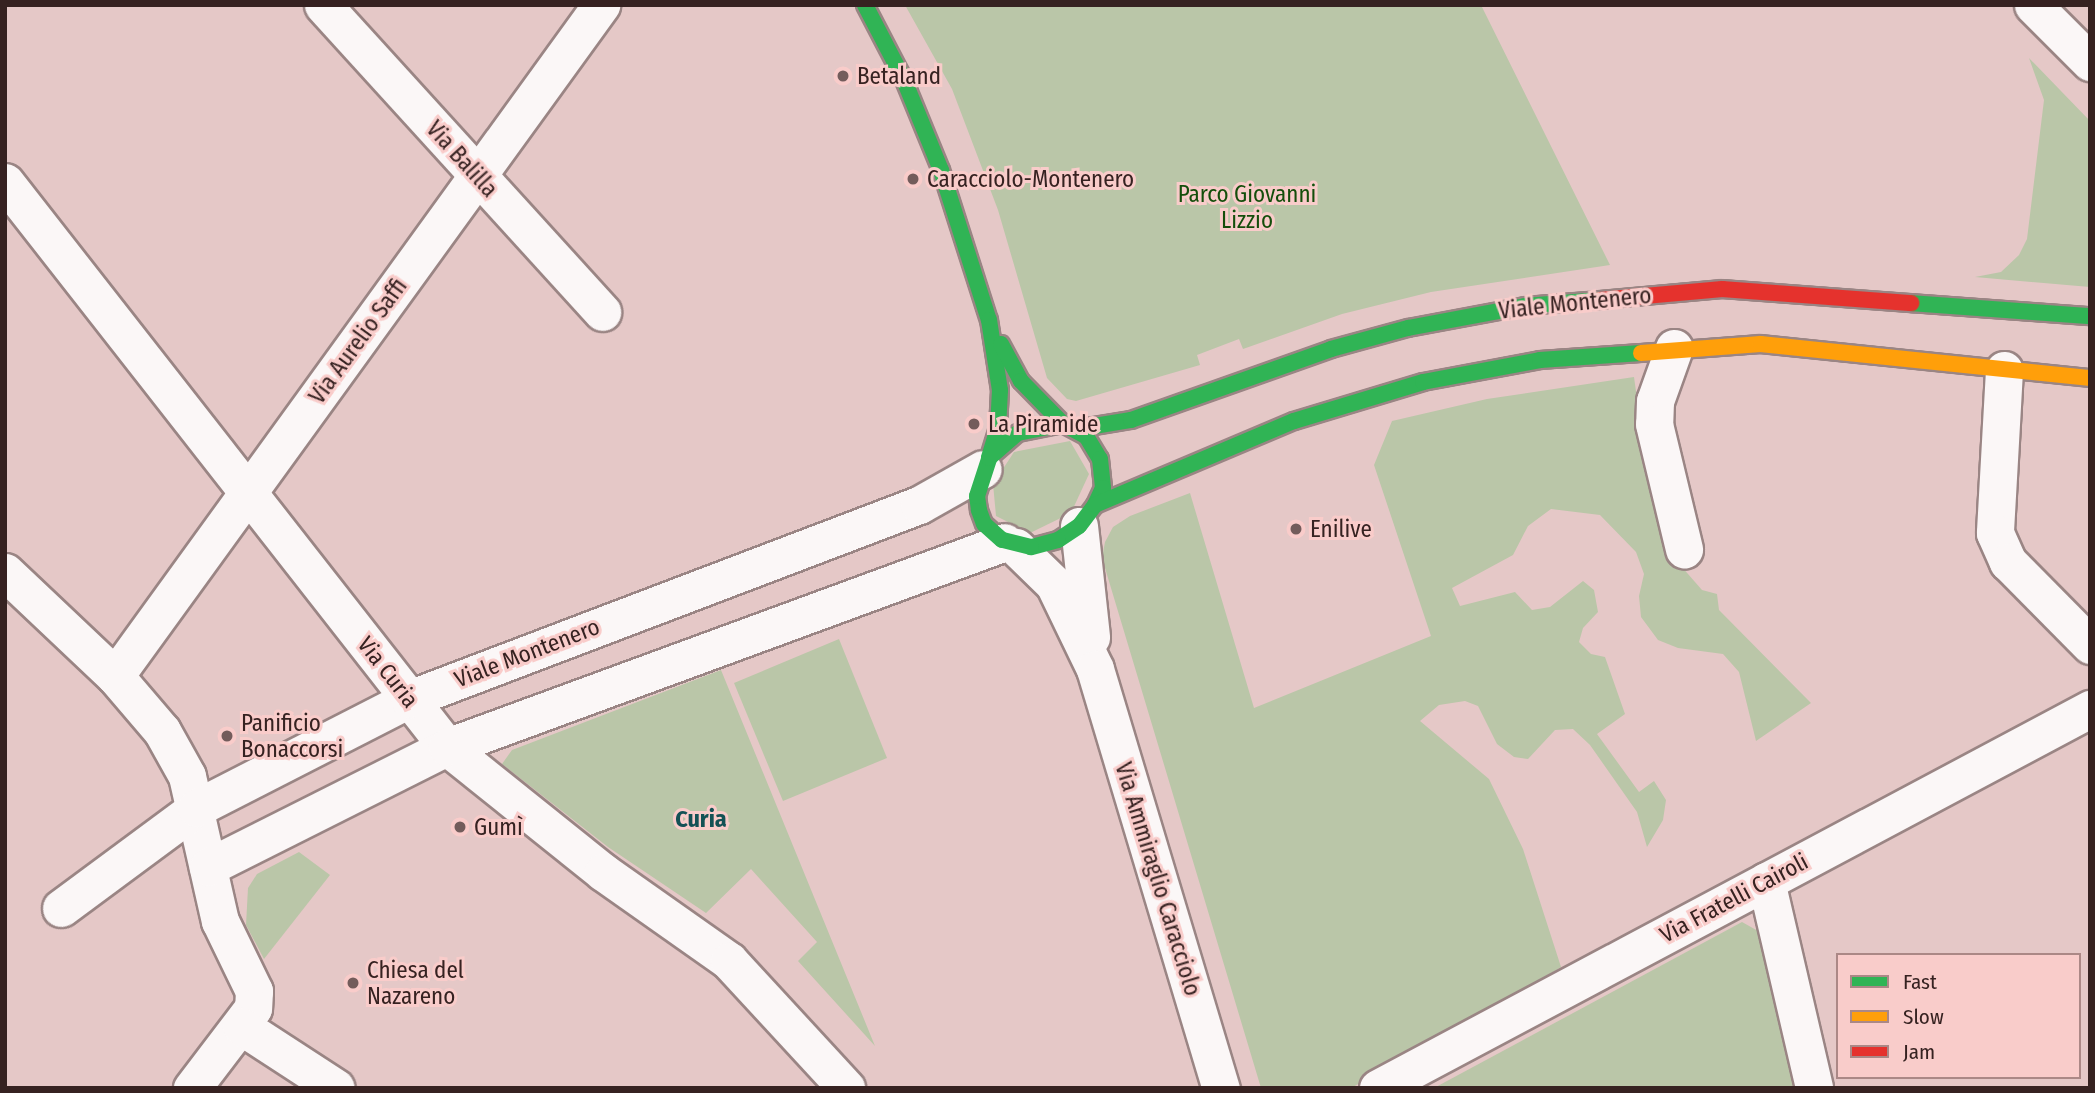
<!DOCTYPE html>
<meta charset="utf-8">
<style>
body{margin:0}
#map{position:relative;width:2095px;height:1093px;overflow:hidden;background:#e5c8c7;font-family:"Fira Sans Condensed",sans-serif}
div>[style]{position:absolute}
.green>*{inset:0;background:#bac6a8}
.roads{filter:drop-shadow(2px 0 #9a8584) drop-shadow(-2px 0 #9a8584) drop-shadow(0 2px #9a8584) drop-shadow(0 -2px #9a8584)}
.street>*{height:37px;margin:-18.5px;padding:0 18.5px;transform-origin:18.5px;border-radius:18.5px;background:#fbf7f7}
.fast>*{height:16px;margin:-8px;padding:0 8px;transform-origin:8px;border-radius:8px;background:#30b455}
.slow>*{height:16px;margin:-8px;padding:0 8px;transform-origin:8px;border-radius:8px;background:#ff9f0a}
.jam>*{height:16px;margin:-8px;padding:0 8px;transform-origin:8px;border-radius:8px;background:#e5322d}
.dots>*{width:19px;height:19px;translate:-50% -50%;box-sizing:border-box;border:4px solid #f9ccca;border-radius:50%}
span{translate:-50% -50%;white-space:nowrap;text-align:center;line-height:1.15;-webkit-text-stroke:6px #f9ccca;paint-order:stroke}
.poi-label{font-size:23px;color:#362221}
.left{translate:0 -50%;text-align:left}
.street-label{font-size:23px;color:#362221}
.park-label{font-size:23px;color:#144e0b}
.neighbourhood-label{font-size:24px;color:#145155;font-weight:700}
.frame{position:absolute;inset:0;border:7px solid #362221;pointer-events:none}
.legend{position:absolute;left:1836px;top:953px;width:245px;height:126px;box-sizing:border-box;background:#f9ccca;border:2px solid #ab8886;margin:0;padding:9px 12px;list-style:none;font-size:21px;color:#362221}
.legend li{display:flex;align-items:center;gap:14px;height:35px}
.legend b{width:35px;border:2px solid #ab8886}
</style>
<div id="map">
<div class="green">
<div style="clip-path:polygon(905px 5px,1481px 5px,1610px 265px,1431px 292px,1342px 314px,1243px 349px,1239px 339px,1197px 355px,1200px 365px,1076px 401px,1067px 399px,1047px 378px,998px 210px,952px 89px)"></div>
<div style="clip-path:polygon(2029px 58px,2090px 121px,2090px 287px,1975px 277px,2001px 272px,2019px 255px,2027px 239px,2044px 100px)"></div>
<div style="clip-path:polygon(1634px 377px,1640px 420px,1681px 566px,1702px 590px,1717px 594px,1719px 610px,1811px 703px,1756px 741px,1739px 672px,1723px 654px,1678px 648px,1658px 640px,1641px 617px,1639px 596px,1644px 574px,1636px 552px,1600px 515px,1551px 509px,1528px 526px,1513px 555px,1452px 588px,1460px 606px,1515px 592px,1532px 610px,1550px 607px,1583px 581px,1594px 590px,1598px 612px,1583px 628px,1579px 642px,1591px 654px,1605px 657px,1625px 714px,1597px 734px,1639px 792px,1654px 781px,1666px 800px,1663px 820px,1647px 847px,1637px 812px,1590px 745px,1573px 729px,1555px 730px,1528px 759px,1514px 757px,1497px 744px,1478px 706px,1465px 701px,1439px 705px,1420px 721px,1489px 779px,1523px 849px,1561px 967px,1478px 1019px,1351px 1088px,1261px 1088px,1102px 558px,1105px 542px,1113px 527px,1130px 516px,1190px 493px,1254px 708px,1431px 636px,1374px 465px,1392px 421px,1487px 399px)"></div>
<div style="clip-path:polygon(1070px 441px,1089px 474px,1071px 513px,1030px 533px,996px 516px,993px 484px,1014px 452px)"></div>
<div style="clip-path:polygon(839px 639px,887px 758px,783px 801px,734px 683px)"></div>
<div style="clip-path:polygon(721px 670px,875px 1046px,798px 961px,817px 942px,751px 869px,706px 913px,608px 847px,502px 764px,512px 750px)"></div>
<div style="clip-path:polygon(299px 852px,330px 875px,264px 959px,246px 925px,248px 888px,257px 874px)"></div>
<div style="clip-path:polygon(1742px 922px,1767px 936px,1801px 1088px,1434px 1088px)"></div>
</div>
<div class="roads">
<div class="street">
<div style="left:323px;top:5px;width:415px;rotate:47.7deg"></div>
<div style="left:2033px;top:5px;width:81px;rotate:45deg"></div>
<div style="left:5px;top:182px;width:717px;rotate:51.96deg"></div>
<div style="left:447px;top:747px;width:200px;rotate:38.7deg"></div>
<div style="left:603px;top:872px;width:154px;rotate:35.2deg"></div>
<div style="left:729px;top:961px;width:173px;rotate:47.3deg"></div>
<div style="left:1674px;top:348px;width:56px;rotate:109.7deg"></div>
<div style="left:1655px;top:401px;width:23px;rotate:92deg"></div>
<div style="left:1654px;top:424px;width:129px;rotate:76.5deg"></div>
<div style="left:2004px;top:370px;width:163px;rotate:93.2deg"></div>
<div style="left:1995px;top:533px;width:32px;rotate:66deg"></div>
<div style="left:2008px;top:562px;width:117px;rotate:45.3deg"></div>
<div style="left:1079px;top:526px;width:112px;rotate:83.8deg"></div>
<div style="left:1016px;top:547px;width:53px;rotate:44.2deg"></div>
<div style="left:1054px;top:584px;width:94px;rotate:64.2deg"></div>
<div style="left:1095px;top:669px;width:438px;rotate:73.3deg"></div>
<div style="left:5px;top:572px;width:151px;rotate:43.4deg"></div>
<div style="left:115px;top:676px;width:72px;rotate:49.5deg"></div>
<div style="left:162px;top:731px;width:51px;rotate:60.9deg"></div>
<div style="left:187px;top:776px;width:149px;rotate:77.2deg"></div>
<div style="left:220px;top:921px;width:78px;rotate:64.1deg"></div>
<div style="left:254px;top:991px;width:17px;rotate:93deg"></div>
<div style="left:253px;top:1008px;width:101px;rotate:127.3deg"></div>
<div style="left:115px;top:676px;width:829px;rotate:-54.08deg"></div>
<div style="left:208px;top:867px;width:267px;rotate:-26.7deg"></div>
<div style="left:447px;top:747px;width:594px;rotate:-20.17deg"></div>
<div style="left:1766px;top:881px;width:212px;rotate:76.9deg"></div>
<div style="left:61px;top:908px;width:168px;rotate:-36.5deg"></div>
<div style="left:196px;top:808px;width:239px;rotate:-27.1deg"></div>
<div style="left:409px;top:699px;width:546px;rotate:-20.83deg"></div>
<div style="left:919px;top:505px;width:73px;rotate:-29.4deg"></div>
<div style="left:241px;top:1026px;width:113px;rotate:33.1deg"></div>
<div style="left:1378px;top:1088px;width:807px;rotate:-28.03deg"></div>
</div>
<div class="fast">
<div style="left:865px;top:5px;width:85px;rotate:62.5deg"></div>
<div style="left:904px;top:80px;width:97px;rotate:67.7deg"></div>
<div style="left:941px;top:170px;width:157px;rotate:72.3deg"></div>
<div style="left:989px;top:320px;width:71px;rotate:81.1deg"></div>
<div style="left:1000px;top:390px;width:38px;rotate:93deg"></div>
<div style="left:998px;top:428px;width:31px;rotate:107deg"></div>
<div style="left:1911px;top:303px;width:179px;rotate:4.2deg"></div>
<div style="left:1001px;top:344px;width:42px;rotate:61.6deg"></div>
<div style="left:1021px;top:381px;width:60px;rotate:45.7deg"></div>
<div style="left:1063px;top:424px;width:26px;rotate:28deg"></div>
<div style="left:1086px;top:436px;width:27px;rotate:59deg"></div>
<div style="left:1100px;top:459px;width:29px;rotate:84deg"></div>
<div style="left:1103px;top:488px;width:19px;rotate:115deg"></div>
<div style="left:1095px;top:505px;width:26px;rotate:127deg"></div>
<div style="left:1079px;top:526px;width:25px;rotate:146deg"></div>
<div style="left:1058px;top:540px;width:28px;rotate:165deg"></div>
<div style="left:1031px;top:547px;width:30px;rotate:-166deg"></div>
<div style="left:1002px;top:540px;width:24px;rotate:-138deg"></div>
<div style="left:984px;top:524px;width:15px;rotate:-110deg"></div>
<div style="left:979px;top:510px;width:14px;rotate:-98deg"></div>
<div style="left:977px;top:496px;width:40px;rotate:-72deg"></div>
<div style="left:989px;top:458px;width:38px;rotate:-41deg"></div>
<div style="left:1018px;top:433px;width:46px;rotate:-11.3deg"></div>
<div style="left:1076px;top:429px;width:56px;rotate:-9.3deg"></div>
<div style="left:1131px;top:420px;width:212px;rotate:-19.5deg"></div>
<div style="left:1331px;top:349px;width:80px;rotate:-15.3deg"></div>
<div style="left:1408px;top:328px;width:119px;rotate:-10.6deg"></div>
<div style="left:1525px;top:306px;width:75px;rotate:-4.6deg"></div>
<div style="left:1095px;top:505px;width:216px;rotate:-22.9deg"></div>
<div style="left:1294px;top:421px;width:135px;rotate:-16.8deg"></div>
<div style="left:1423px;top:382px;width:119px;rotate:-10.6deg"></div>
<div style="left:1540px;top:360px;width:101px;rotate:-4deg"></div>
</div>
<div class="slow">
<div style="left:1641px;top:353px;width:120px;rotate:-4.3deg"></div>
<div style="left:1761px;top:344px;width:331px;rotate:5.9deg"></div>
</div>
<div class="jam">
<div style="left:1600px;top:300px;width:123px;rotate:-5.1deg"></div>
<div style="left:1723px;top:289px;width:189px;rotate:4.3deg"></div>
</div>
</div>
<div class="dots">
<div style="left:843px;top:76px;background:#735c5b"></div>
<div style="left:913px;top:179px;background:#735c5b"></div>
<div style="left:974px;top:424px;background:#735c5b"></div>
<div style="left:1296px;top:529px;background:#735c5b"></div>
<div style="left:227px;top:736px;background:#735c5b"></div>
<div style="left:460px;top:827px;background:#735c5b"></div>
<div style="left:353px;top:983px;background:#735c5b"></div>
</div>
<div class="poi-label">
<span class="left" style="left:857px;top:76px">Betaland</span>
<span class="left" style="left:927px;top:179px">Caracciolo-Montenero</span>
<span class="left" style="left:988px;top:424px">La Piramide</span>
<span class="left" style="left:1310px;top:529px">Enilive</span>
<span class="left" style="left:241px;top:736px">Panificio<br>Bonaccorsi</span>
<span class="left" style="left:474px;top:827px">Gumì</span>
<span class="left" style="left:367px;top:983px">Chiesa del<br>Nazareno</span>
</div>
<div class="street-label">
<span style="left:462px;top:159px;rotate:48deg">Via Balilla</span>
<span style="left:1575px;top:303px;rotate:-6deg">Viale Montenero</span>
<span style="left:358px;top:341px;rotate:-54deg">Via Aurelio Saffi</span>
<span style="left:527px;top:653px;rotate:-21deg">Viale Montenero</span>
<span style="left:388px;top:672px;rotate:52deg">Via Curia</span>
<span style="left:1158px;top:879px;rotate:73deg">Via Ammiraglio Caracciolo</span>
<span style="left:1734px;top:898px;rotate:-28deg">Via Fratelli Cairoli</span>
</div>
<div class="park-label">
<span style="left:1247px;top:207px">Parco Giovanni<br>Lizzio</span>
</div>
<div class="neighbourhood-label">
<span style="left:701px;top:820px">Curia</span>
</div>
<div class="frame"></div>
<ul class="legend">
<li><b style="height:9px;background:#30b455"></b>Fast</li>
<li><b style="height:9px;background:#ff9f0a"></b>Slow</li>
<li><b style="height:9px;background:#e5322d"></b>Jam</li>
</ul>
</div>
